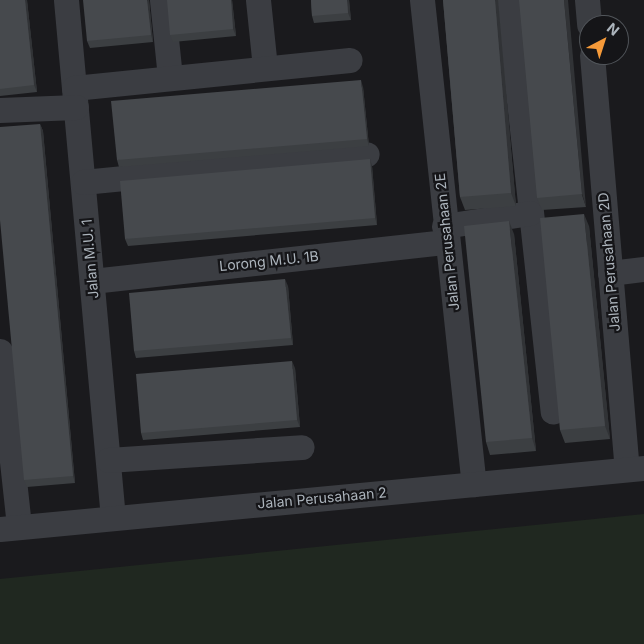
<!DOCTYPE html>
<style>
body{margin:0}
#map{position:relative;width:644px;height:644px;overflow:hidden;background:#1a1a1d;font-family:Inter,sans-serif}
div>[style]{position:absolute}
.green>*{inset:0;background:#202820}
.minor>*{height:25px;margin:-12.5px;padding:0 12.5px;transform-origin:12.5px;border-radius:12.5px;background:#3b3d42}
.wall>*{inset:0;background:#3c3f42}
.shaded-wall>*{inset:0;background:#313336}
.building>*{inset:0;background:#46494d}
span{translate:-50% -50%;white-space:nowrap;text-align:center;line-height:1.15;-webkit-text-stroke:4.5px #151518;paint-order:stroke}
.street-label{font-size:14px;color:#acb4bc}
.north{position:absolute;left:579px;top:15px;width:50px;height:50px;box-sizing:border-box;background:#151518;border:1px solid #51555a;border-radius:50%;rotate:40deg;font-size:14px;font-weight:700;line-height:20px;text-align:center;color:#acb4bc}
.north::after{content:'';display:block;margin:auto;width:18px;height:22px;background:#f69a39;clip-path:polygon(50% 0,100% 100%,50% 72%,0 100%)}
</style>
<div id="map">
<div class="green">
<div style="clip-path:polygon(644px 514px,644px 644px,0 644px,0 579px)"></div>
</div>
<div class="minor">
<div style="left:66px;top:0;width:520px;rotate:84.82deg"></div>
<div style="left:162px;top:0;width:78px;rotate:84.1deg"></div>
<div style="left:258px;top:0;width:68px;rotate:84.1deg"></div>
<div style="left:422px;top:0;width:487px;rotate:83.9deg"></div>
<div style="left:508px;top:0;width:414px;rotate:83.8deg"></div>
<div style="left:587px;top:0;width:25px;rotate:85deg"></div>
<div style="left:592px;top:55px;width:415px;rotate:85.2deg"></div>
<div style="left:74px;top:88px;width:277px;rotate:-5.8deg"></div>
<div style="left:0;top:110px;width:76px;rotate:-2.3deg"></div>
<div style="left:83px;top:182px;width:285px;rotate:-5.6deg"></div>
<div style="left:444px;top:226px;width:87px;rotate:-8.6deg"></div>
<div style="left:610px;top:273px;width:34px;rotate:-7deg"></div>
<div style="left:92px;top:281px;width:356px;rotate:-6.3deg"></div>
<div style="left:0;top:351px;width:177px;rotate:83.8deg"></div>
<div style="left:108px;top:460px;width:194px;rotate:-3.8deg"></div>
<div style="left:0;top:529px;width:647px;rotate:-5.41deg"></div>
</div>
<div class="wall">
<div style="clip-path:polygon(0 0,27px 0,37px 92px,0 96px)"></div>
<div style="clip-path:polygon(149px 0,153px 42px,90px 48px,87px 41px)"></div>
<div style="clip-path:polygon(232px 0,236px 36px,173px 42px,170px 35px)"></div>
<div style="clip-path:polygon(311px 0,349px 0,351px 20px,314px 23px,312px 16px)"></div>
<div style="clip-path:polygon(443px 0,498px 0,516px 206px,465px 210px,460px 197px)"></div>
<div style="clip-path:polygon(519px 0,586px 207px,542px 210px,537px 198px)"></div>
<div style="clip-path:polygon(363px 87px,369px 146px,119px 167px,117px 160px)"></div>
<div style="clip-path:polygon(40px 124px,43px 131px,75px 483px,27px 487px,24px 480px)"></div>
<div style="clip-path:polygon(372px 166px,377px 225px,128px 246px,125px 239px)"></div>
<div style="clip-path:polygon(589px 226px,610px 439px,565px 443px,560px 430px)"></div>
<div style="clip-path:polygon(514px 234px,536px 451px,490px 455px,486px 442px)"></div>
<div style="clip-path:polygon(288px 286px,293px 345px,136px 358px,134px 351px)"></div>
<div style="clip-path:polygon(295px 368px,300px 427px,143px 440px,141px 433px)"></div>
</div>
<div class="shaded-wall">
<div style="clip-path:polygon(25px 0,27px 0,37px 92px,34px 85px)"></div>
<div style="clip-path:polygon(147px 0,149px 0,153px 42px,151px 35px)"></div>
<div style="clip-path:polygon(231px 0,232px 0,236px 36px,233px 29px)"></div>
<div style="clip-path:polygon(347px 0,349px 0,351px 20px,348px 13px)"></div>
<div style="clip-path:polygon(495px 0,498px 0,516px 206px,511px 193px)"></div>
<div style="clip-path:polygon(564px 0,568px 0,586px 207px,582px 194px)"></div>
<div style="clip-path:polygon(361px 80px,363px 87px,369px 146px,367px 139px)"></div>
<div style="clip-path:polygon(40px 124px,43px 131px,75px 483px,73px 476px)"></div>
<div style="clip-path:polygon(370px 159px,372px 166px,377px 225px,375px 218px)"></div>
<div style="clip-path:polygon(584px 214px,589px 226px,610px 439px,605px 426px)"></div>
<div style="clip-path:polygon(509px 221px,514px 234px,536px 451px,532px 438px)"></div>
<div style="clip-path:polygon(285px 279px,288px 286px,293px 345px,291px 338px)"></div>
<div style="clip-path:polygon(292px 361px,295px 368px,300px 427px,297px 420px)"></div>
</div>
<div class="building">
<div style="clip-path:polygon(0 0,25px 0,34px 85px,0 89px)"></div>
<div style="clip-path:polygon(83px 0,147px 0,151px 35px,87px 41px)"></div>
<div style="clip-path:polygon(167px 0,231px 0,233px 29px,170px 35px)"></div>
<div style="clip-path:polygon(311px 0,347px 0,348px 13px,312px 16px)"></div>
<div style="clip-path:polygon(443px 0,495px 0,511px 193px,460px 197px)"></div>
<div style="clip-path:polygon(519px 0,564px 0,582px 194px,537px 198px)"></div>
<div style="clip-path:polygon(361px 80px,367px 139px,117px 160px,111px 101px)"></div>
<div style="clip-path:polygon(40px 124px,73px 476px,24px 480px,0 220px,0 127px)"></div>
<div style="clip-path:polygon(370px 159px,375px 218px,125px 239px,120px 181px)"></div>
<div style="clip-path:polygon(584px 214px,605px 426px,560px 430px,540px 218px)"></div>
<div style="clip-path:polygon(509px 221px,532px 438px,486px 442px,464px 226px)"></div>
<div style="clip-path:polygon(285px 279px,291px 338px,134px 351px,129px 293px)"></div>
<div style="clip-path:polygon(292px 361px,297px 420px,141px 433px,136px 374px)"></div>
</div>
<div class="street-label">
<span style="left:447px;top:242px;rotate:-96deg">Jalan Perusahaan 2E</span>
<span style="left:90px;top:259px;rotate:-95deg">Jalan M.U. 1</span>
<span style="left:269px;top:261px;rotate:-6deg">Lorong M.U. 1B</span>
<span style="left:609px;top:262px;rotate:-95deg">Jalan Perusahaan 2D</span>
<span style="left:322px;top:498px;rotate:-5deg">Jalan Perusahaan 2</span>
</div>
<div class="north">N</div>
</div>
